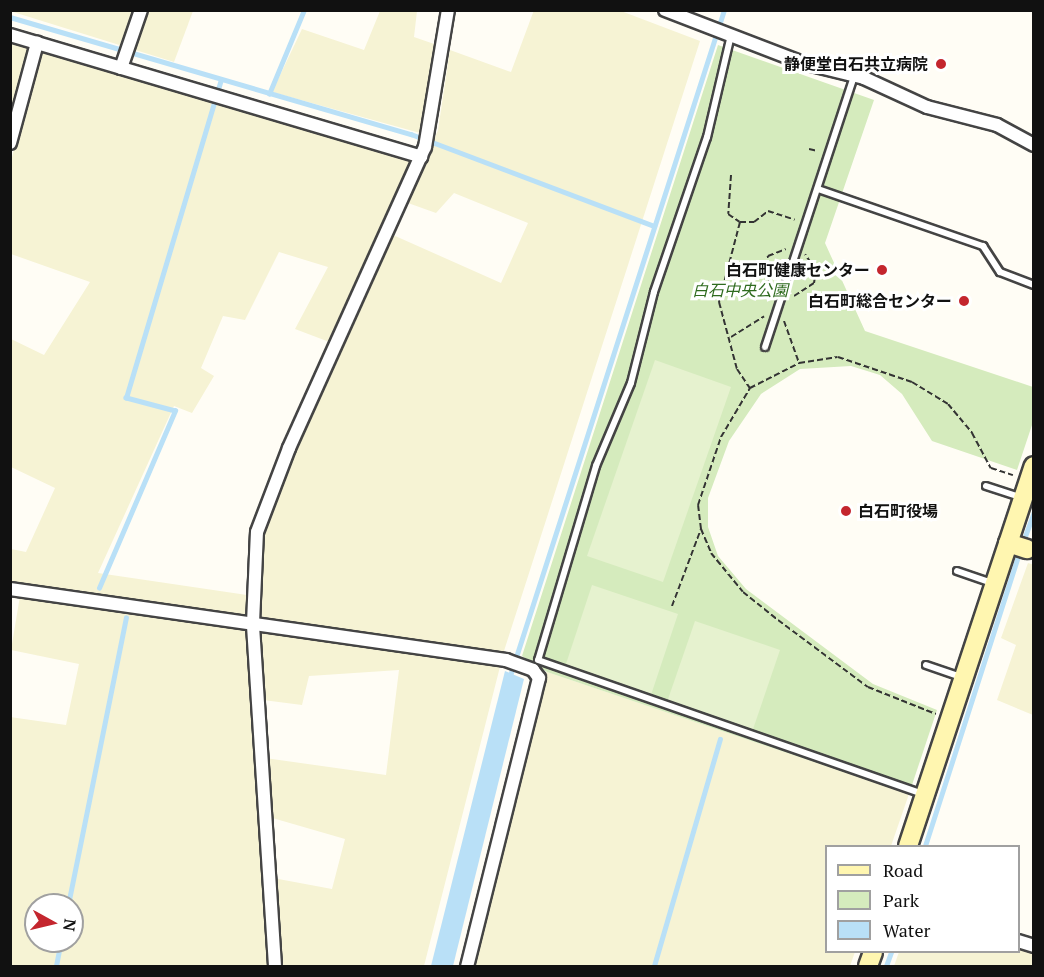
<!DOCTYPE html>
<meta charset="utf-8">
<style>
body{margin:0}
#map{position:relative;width:1044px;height:977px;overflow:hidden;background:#fffdf5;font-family:"PT Serif","Noto Sans JP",serif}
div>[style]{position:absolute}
.farmland>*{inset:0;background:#f6f3d4}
.green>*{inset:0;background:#d5ebbd}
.pitch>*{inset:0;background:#e6f2cf}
.water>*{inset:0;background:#b9e0f7}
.stream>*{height:4.5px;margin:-2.25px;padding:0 2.25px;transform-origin:2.25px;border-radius:2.25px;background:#b9e0f7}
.path>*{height:2px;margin-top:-1px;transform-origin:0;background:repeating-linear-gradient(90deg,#333 0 6px,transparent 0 9px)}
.roads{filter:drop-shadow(2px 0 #444) drop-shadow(-2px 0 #444) drop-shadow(0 2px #444) drop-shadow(0 -2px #444)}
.lane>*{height:6px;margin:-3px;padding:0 3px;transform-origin:3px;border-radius:3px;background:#fff}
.street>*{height:12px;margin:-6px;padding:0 6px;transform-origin:6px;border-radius:6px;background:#fff}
.secondary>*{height:18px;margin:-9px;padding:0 9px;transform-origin:9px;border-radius:9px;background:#fff6b0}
.dots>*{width:16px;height:16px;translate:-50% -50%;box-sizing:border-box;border:3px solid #fff;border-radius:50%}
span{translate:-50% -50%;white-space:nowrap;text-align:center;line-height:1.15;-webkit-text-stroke:6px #fff;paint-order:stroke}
.poi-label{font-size:16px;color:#111;font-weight:700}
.right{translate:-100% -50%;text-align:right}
.left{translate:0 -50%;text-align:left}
.park-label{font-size:16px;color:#2f6b1f;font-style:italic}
.frame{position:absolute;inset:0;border:12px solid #111;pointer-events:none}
.legend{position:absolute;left:825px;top:845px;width:195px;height:108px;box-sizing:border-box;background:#fff;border:2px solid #a0a0a0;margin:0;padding:8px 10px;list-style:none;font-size:18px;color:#111}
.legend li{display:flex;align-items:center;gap:12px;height:30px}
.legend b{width:30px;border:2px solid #a0a0a0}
.north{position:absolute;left:24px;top:893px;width:60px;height:60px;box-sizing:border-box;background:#fff;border:2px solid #a0a0a0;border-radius:50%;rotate:98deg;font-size:16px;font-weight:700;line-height:24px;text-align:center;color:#111}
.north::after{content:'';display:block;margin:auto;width:21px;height:27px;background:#c4262e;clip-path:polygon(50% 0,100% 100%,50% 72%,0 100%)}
</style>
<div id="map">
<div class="farmland">
<div style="clip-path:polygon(534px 10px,621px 11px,700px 41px,504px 651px,424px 966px,280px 966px,273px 878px,332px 889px,345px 839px,269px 817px,265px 758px,386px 775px,399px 670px,309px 676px,302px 705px,263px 700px,259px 589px,267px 513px,393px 235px,501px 283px,528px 223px,454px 193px,436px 213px,408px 203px,438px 130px,450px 50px,511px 72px)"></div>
<div style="clip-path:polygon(10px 11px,193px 11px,174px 62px)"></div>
<div style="clip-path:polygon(380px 11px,417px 11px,414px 37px,437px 45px,420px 133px,272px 92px,302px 29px,364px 50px)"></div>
<div style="clip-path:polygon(11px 42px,30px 48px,11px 122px)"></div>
<div style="clip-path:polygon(evenodd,40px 50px,414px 160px,332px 343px,295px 329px,328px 267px,279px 252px,245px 320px,223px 316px,201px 368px,214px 376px,192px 413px,174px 406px,98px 573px,247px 595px,270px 966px,11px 966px,10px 717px,66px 725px,79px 664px,11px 650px,20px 596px,11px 595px,11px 549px,26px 552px,55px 488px,11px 467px,11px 339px,44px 355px,90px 282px,11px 254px,11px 161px,40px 50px,36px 905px,72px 905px,72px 941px,36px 941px,36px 905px)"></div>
<div style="clip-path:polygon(1028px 563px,1034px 565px,1033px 715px,997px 700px,1016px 645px,1001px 638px)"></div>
<div style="clip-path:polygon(547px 672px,909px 794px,891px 846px,826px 846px,826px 952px,855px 952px,850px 966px,460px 966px,531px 681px)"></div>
<div style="clip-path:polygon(1019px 935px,1033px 940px,1033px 966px,894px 966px,899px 952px,1018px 952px)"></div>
</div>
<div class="green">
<div style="clip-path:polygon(718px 45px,874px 100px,825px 243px,865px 331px,1033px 387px,1033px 422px,1017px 470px,932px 441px,902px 394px,880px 375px,851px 366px,800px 369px,761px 394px,729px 441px,708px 498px,708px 527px,718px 556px,746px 589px,873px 684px,937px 710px,909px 794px,547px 672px,522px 656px)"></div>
</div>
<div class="pitch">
<div style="clip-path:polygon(655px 360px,731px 387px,663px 582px,587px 556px)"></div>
<div style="clip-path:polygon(592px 585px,678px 614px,650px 698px,564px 670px)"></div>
<div style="clip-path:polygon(695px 621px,780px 650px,751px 735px,666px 705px)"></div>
</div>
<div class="water">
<div style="clip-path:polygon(505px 671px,524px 679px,453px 966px,431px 966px)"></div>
</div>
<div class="stream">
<div style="left:10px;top:17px;width:418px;rotate:16.3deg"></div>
<div style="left:411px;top:134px;width:260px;rotate:20.7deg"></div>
<div style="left:269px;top:94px;width:91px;rotate:-67.4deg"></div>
<div style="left:1023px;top:542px;width:33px;rotate:-70deg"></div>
<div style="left:99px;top:588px;width:193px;rotate:-66.8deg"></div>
<div style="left:175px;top:411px;width:51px;rotate:-165.1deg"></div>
<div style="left:126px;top:398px;width:332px;rotate:-73.4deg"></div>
<div style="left:510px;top:676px;width:700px;rotate:-72.19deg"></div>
<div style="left:925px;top:846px;width:311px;rotate:-72.2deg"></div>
<div style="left:68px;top:905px;width:293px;rotate:-78.6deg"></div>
<div style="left:56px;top:966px;width:25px;rotate:-79deg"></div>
<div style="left:654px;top:966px;width:236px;rotate:-73.8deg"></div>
<div style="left:886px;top:966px;width:15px;rotate:-70deg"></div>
</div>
<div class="path">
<div style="left:809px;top:149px;width:9px;rotate:13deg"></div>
<div style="left:731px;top:175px;width:39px;rotate:94deg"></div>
<div style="left:728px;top:214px;width:14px;rotate:34deg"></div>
<div style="left:740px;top:222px;width:83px;rotate:104.7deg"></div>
<div style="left:719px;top:302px;width:69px;rotate:75deg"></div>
<div style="left:737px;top:369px;width:23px;rotate:56deg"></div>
<div style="left:740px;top:222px;width:14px"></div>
<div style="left:754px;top:222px;width:18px;rotate:-38deg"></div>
<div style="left:768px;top:211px;width:28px;rotate:18deg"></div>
<div style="left:773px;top:291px;width:27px;rotate:-110deg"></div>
<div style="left:764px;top:266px;width:11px;rotate:-68deg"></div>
<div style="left:768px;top:256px;width:19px;rotate:-21deg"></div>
<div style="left:794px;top:296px;width:24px;rotate:-33deg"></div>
<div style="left:814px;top:283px;width:13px;rotate:-81deg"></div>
<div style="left:816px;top:270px;width:19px;rotate:-125deg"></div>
<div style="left:784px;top:321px;width:45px;rotate:70.3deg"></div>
<div style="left:731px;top:337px;width:39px;rotate:-32deg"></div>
<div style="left:701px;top:529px;width:26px;rotate:67deg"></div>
<div style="left:711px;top:553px;width:50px;rotate:50.6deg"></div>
<div style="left:743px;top:592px;width:45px;rotate:38.7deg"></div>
<div style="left:778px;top:620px;width:112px;rotate:36.7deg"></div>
<div style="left:868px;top:687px;width:73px;rotate:21.7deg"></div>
<div style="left:672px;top:606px;width:82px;rotate:-69.4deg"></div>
<div style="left:701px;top:529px;width:24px;rotate:-97deg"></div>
<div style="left:698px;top:505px;width:72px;rotate:-71.3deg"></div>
<div style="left:721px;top:437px;width:57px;rotate:-59.4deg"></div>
<div style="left:750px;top:388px;width:55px;rotate:-27deg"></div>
<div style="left:799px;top:363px;width:39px;rotate:-9deg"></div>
<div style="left:838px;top:357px;width:78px;rotate:18.7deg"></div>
<div style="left:912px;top:382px;width:42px;rotate:31.4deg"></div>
<div style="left:948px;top:404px;width:38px;rotate:50deg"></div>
<div style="left:972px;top:433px;width:40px;rotate:62deg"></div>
<div style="left:991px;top:468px;width:23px;rotate:18deg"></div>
</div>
<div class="roads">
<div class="lane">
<div style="left:731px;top:35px;width:105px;rotate:103.2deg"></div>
<div style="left:707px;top:137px;width:164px;rotate:108.9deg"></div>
<div style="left:654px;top:292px;width:94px;rotate:104.2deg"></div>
<div style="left:631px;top:383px;width:90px;rotate:112.9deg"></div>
<div style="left:596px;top:466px;width:202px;rotate:106.6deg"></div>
<div style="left:538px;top:660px;width:408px;rotate:19.2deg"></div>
<div style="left:818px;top:189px;width:175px;rotate:19.1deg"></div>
<div style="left:983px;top:246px;width:31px;rotate:57deg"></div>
<div style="left:1000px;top:272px;width:36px;rotate:21deg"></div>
<div style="left:765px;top:347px;width:285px;rotate:-71.8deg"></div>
<div style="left:986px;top:486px;width:38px;rotate:18deg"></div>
<div style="left:957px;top:571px;width:39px;rotate:19deg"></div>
<div style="left:926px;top:665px;width:39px;rotate:19deg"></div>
</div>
<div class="street">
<div style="left:665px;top:10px;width:148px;rotate:21deg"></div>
<div style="left:803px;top:63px;width:63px;rotate:13.8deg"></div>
<div style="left:864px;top:78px;width:69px;rotate:24.7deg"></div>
<div style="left:927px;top:107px;width:72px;rotate:14.4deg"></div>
<div style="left:997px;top:125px;width:42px;rotate:28.4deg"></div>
<div style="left:10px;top:35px;width:429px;rotate:16.5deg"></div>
<div style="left:121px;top:68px;width:61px;rotate:-71deg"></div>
<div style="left:10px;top:143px;width:104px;rotate:-74.9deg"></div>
<div style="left:10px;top:589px;width:501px;rotate:8.15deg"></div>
<div style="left:506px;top:660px;width:29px;rotate:20deg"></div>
<div style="left:533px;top:670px;width:10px;rotate:53deg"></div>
<div style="left:539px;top:678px;width:297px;rotate:104deg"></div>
<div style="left:1018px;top:941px;width:17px;rotate:17deg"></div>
<div style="left:275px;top:966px;width:344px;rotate:-93.7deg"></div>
<div style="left:253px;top:623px;width:91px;rotate:-87.5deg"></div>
<div style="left:257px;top:532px;width:90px;rotate:-69.1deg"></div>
<div style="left:289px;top:448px;width:330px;rotate:-65.7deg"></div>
<div style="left:425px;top:147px;width:139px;rotate:-80.5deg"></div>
</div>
<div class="secondary">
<div style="left:1008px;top:543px;width:20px;rotate:18deg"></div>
<div style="left:908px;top:846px;width:400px;rotate:-71.7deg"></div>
<div style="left:868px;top:966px;width:15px;rotate:-70deg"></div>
</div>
</div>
<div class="dots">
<div style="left:941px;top:64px;background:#c4262e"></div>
<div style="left:882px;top:270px;background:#c4262e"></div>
<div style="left:964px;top:301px;background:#c4262e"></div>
<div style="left:846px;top:511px;background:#c4262e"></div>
</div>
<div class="poi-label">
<span class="right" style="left:928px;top:64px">静便堂白石共立病院</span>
<span class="right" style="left:870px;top:270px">白石町健康センター</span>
<span class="right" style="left:952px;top:301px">白石町総合センター</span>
<span class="left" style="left:858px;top:511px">白石町役場</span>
</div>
<div class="park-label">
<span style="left:740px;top:290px">白石中央公園</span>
</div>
<div class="frame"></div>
<ul class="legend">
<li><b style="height:8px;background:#fff6b0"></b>Road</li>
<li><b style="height:16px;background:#d5ebbd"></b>Park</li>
<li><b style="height:16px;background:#b9e0f7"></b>Water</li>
</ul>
<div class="north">N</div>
</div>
